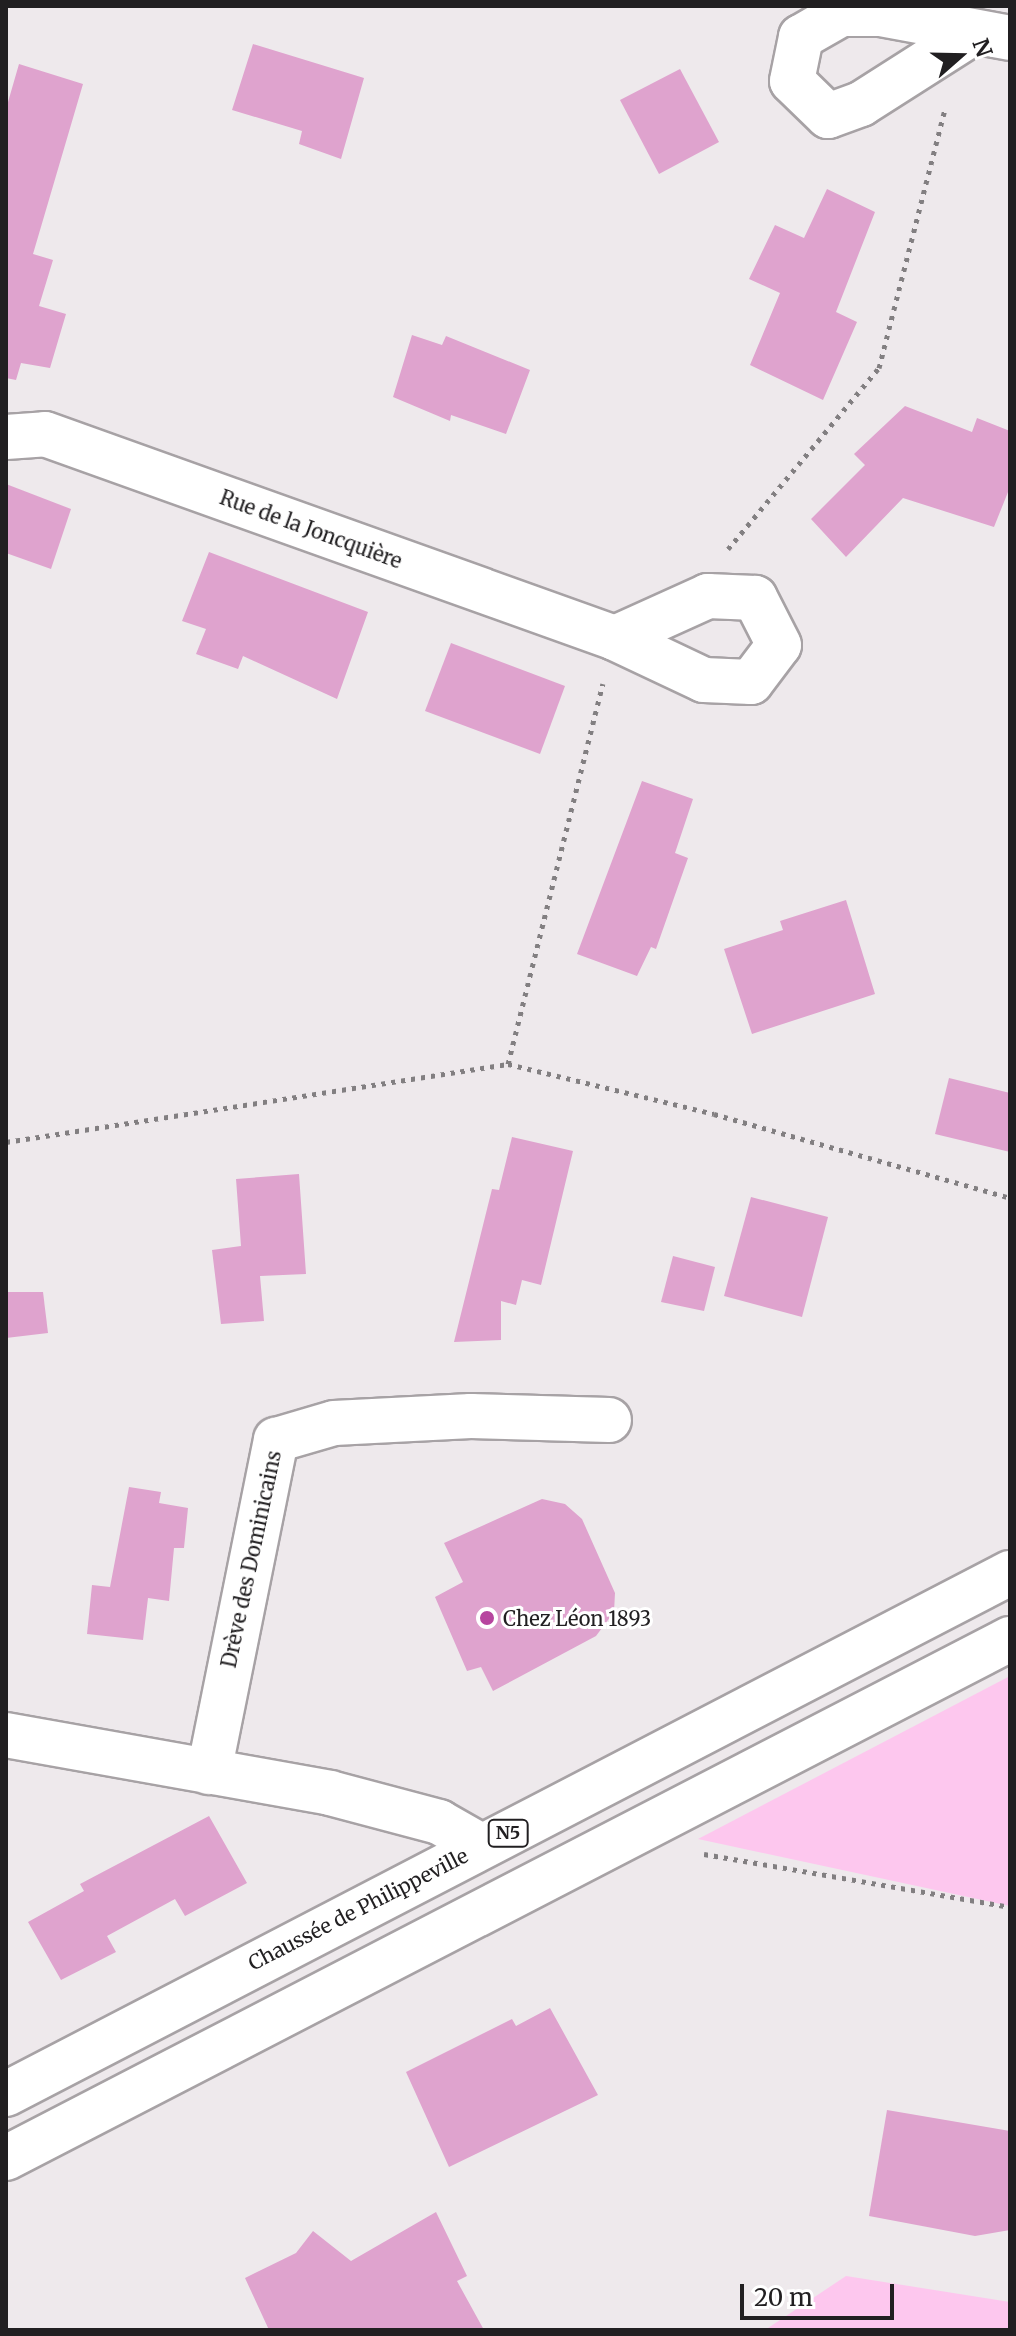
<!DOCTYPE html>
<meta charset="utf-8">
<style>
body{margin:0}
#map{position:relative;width:1016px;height:2336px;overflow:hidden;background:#eee9ec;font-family:Merriweather,serif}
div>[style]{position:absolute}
.green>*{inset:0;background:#fdc7ee}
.building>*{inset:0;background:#dfa3ce}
.path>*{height:5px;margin-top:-2.5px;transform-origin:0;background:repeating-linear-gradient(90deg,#827f81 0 4px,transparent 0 10px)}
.roads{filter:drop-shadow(2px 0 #a7a2a5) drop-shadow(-2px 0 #a7a2a5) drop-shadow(0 2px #a7a2a5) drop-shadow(0 -2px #a7a2a5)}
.minor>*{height:44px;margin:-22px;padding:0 22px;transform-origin:22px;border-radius:22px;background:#fff}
.major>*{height:44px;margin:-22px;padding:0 22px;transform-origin:22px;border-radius:22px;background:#fff}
.dots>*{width:22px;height:22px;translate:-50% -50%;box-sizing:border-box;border:4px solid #fff;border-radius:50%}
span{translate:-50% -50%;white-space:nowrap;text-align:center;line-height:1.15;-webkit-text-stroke:6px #fff;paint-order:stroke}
.shield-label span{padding:2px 6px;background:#fff;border:2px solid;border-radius:6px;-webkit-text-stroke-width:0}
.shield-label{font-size:18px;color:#211f21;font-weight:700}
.street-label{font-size:20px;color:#211f21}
.poi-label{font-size:20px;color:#211f21}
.left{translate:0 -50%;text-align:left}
.frame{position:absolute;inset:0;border:8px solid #211f21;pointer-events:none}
.north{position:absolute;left:920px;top:16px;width:80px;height:80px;-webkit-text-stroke:6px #fff;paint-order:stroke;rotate:70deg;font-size:22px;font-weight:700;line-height:32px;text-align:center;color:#211f21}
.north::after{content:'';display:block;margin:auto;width:28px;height:36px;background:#211f21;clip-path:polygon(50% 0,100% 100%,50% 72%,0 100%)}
.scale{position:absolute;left:740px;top:2284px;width:154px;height:36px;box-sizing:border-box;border:4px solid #211f21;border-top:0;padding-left:10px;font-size:24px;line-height:28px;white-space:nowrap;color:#211f21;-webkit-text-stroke:6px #fff;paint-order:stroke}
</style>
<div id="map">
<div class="green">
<div style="clip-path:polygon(1010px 1676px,1010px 1906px,698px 1839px)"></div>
<div style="clip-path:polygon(846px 2276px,1010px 2302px,1010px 2330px,765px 2330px)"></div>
</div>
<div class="building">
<div style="clip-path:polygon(253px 44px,364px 78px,341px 159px,299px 144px,302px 131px,232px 110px)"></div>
<div style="clip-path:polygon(19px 64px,83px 84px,33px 254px,53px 260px,39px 306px,66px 314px,50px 368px,21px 363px,16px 380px,6px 378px,6px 109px)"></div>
<div style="clip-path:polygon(680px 69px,719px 142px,659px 174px,620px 100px)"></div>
<div style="clip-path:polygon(827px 189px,875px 212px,836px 312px,857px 322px,823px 400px,750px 365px,780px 293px,749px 279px,775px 225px,804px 238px)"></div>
<div style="clip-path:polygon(412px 335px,442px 345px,446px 336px,530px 370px,506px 434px,451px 415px,450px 421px,393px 397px)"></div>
<div style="clip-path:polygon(905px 406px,972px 432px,977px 418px,1010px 431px,1010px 487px,994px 527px,903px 498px,846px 557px,811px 519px,865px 465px,854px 454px)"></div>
<div style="clip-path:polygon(6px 484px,71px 509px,51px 569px,6px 553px)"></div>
<div style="clip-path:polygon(209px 552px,368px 612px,337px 699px,243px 656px,238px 669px,196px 654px,206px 629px,182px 621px)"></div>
<div style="clip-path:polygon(451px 643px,565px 686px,540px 754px,425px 711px)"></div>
<div style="clip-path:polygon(642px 781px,693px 799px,675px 853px,688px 858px,656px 949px,651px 947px,637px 976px,577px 954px)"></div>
<div style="clip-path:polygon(846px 900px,875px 994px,752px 1034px,724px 949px,783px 930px,780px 921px)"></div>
<div style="clip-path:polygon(949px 1078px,1010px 1093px,1010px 1152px,935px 1134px)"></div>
<div style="clip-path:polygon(512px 1137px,573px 1151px,541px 1285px,522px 1280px,516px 1305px,501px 1301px,501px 1340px,454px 1342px,492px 1189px,499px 1190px)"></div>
<div style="clip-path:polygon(299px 1174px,306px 1274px,260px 1276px,264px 1321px,221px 1324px,212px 1250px,241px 1246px,236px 1179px)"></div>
<div style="clip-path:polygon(751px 1197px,828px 1217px,802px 1317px,724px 1296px)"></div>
<div style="clip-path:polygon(673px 1256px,715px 1267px,704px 1311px,661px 1302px)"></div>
<div style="clip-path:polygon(6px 1292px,43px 1292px,48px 1333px,6px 1338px)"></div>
<div style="clip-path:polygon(129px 1487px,161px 1492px,159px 1503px,188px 1508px,184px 1548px,174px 1548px,169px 1601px,148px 1598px,143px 1640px,87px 1634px,92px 1585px,110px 1587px)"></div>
<div style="clip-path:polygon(542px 1499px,565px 1504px,582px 1519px,615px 1593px,614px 1612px,596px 1636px,493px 1691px,481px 1667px,467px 1671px,435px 1597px,463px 1582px,444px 1543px)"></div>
<div style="clip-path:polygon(209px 1816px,247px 1883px,185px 1916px,175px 1899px,107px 1936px,116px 1952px,61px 1980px,28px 1922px,84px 1891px,80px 1884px)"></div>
<div style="clip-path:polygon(550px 2008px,598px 2095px,449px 2167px,406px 2072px,512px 2019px,516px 2026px)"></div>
<div style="clip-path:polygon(887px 2110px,1010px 2131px,1010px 2230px,975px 2236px,869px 2216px)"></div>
<div style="clip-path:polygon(436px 2212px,467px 2276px,457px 2281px,484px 2330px,269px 2330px,245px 2278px,296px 2253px,313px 2231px,351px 2261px)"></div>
</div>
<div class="path">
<div style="left:728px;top:549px;width:236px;rotate:-50.2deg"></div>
<div style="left:879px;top:368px;width:266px;rotate:-75.7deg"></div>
<div style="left:508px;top:1064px;width:212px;rotate:13.6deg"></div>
<div style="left:714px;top:1114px;width:308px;rotate:15.8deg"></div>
<div style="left:6px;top:1142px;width:508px;rotate:-8.83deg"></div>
<div style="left:508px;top:1064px;width:392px;rotate:-76deg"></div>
<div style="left:704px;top:1854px;width:311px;rotate:9.8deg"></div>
</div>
<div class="roads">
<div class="minor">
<div style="left:974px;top:32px;width:134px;rotate:147.5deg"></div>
<div style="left:861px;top:104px;width:35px;rotate:160deg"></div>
<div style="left:828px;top:116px;width:50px;rotate:-135.8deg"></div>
<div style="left:792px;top:81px;width:45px;rotate:-78.4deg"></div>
<div style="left:801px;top:37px;width:46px;rotate:-29.9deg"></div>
<div style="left:841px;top:14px;width:40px"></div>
<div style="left:881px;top:14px;width:131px;rotate:10.5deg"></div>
<div style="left:6px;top:437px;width:39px;rotate:-4deg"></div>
<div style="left:45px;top:434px;width:605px;rotate:19.69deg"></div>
<div style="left:615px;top:638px;width:98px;rotate:25.3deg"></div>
<div style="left:704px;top:680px;width:47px;rotate:2.4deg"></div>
<div style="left:751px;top:682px;width:46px;rotate:-52.9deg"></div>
<div style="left:779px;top:645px;width:53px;rotate:-117.1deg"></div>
<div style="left:755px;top:598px;width:47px;rotate:-177.6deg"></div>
<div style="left:708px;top:596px;width:102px;rotate:155.7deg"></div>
<div style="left:6px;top:1735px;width:329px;rotate:10.1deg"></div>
<div style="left:330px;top:1793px;width:113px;rotate:14.9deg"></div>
<div style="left:439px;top:1822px;width:48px;rotate:29.7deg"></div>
<div style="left:209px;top:1772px;width:339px;rotate:-78.6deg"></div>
<div style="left:276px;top:1440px;width:60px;rotate:-16.3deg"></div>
<div style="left:334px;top:1423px;width:137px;rotate:-2.9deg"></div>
<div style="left:471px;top:1416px;width:138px;rotate:1.7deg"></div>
</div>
<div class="major">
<div style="left:6px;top:2094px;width:1131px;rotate:-27.43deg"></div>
<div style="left:6px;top:2158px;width:1130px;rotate:-27.34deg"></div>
</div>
</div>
<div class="dots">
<div style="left:487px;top:1618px;background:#b7459f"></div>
</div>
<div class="shield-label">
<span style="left:508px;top:1833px">N5</span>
</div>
<div class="street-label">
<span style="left:311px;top:529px;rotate:20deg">Rue de la Joncquière</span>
<span style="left:251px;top:1559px;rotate:-78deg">Drève des Dominicains</span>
<span style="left:358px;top:1909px;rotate:-27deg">Chaussée de Philippeville</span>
</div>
<div class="poi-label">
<span class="left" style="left:503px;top:1618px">Chez Léon 1893</span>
</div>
<div class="frame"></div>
<div class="north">N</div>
<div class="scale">20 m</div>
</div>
